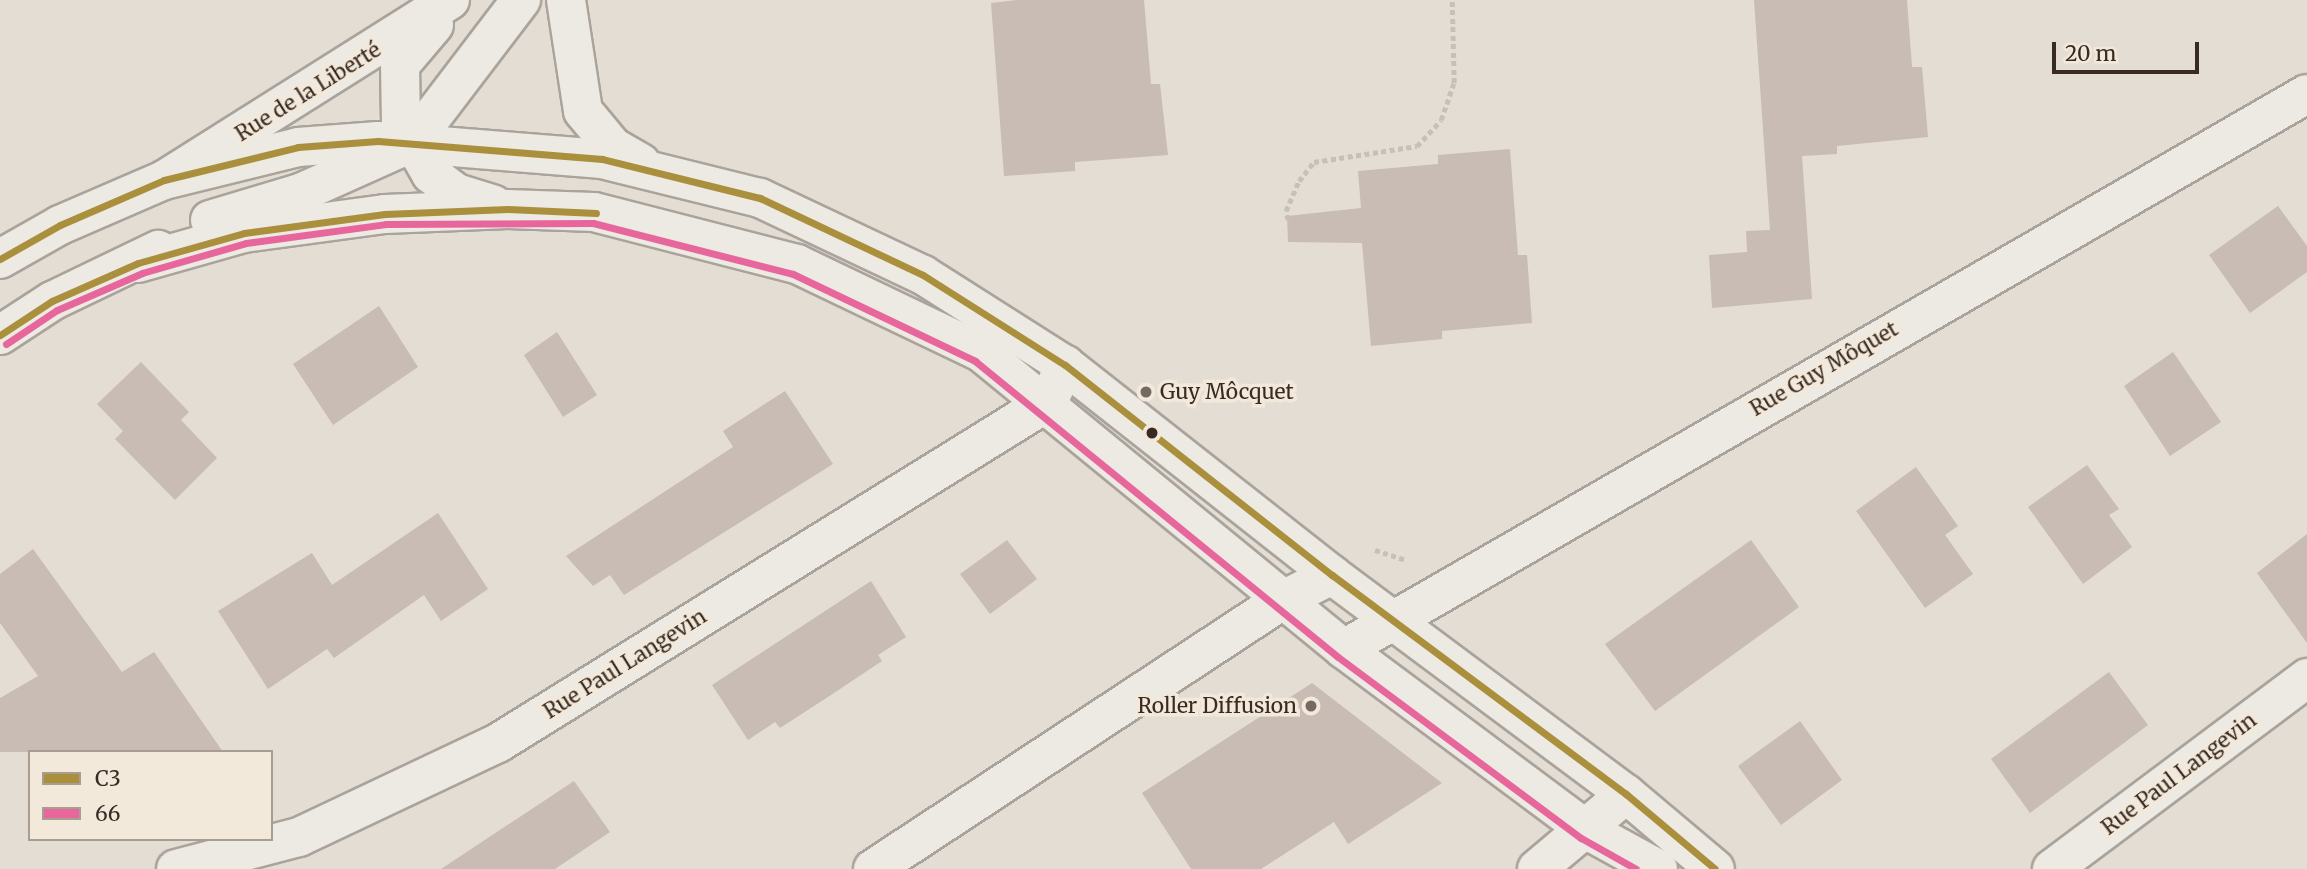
<!DOCTYPE html>
<meta charset="utf-8">
<style>
body{margin:0}
#map{position:relative;width:2307px;height:869px;overflow:hidden;background:#e4ddd3;font-family:Merriweather,serif}
div>[style]{position:absolute}
.building>*{inset:0;background:#c8bcb4}
.path>*{height:4.5px;margin-top:-2.25px;transform-origin:0;background:repeating-linear-gradient(90deg,#c5c0ba 0 5px,transparent 0 8.5px)}
.roads{filter:drop-shadow(2px 0 #aaa39b) drop-shadow(-2px 0 #aaa39b) drop-shadow(0 2px #aaa39b) drop-shadow(0 -2px #aaa39b)}
.minor>*{height:38px;margin:-19px;padding:0 19px;transform-origin:19px;border-radius:19px;background:#ede9e3}
.tertiary>*{height:38px;margin:-19px;padding:0 19px;transform-origin:19px;border-radius:19px;background:#ede9e3}
.bus-1>*{height:7px;margin:-3.5px;padding:0 3.5px;transform-origin:3.5px;border-radius:3.5px;background:#aa8f3c}
.bus-2>*{height:7px;margin:-3.5px;padding:0 3.5px;transform-origin:3.5px;border-radius:3.5px;background:#e7679c}
.dots>*{width:19px;height:19px;translate:-50% -50%;box-sizing:border-box;border:4px solid #f3e9db;border-radius:50%}
span{translate:-50% -50%;white-space:nowrap;text-align:center;line-height:1.15;-webkit-text-stroke:7px #f3e9db;paint-order:stroke}
.street-label{font-size:21px;color:#392b23}
.poi-label{font-size:21px;color:#392b23}
.left{translate:0 -50%;text-align:left}
.right{translate:-100% -50%;text-align:right}
.legend{position:absolute;left:28px;top:750px;width:245px;height:91px;box-sizing:border-box;background:#f3e9db;border:2px solid #a99d91;margin:0;padding:9px 12px;list-style:none;font-size:21px;color:#392b23}
.legend li{display:flex;align-items:center;gap:14px;height:35px}
.legend b{width:35px;border:2px solid #a99d91}
.scale{position:absolute;left:2052px;top:42px;width:147px;height:32px;box-sizing:border-box;border:4px solid #392b23;border-top:0;padding-left:9px;font-size:21px;line-height:24px;white-space:nowrap;color:#392b23;-webkit-text-stroke:5px #f3e9db;paint-order:stroke}
</style>
<div id="map">
<div class="building">
<div style="clip-path:polygon(1017px 0,1144px 0,1151px 84px,1160px 84px,1168px 155px,1075px 162px,1075px 171px,1004px 176px,991px 3px)"></div>
<div style="clip-path:polygon(1754px 0,1907px 0,1912px 67px,1922px 67px,1928px 137px,1837px 146px,1837px 154px,1802px 156px,1812px 299px,1712px 308px,1709px 255px,1747px 252px,1746px 231px,1770px 230px)"></div>
<div style="clip-path:polygon(1510px 149px,1518px 255px,1527px 255px,1532px 323px,1442px 331px,1442px 339px,1371px 346px,1362px 243px,1288px 242px,1287px 216px,1361px 208px,1358px 171px,1438px 164px,1438px 155px)"></div>
<div style="clip-path:polygon(2278px 206px,2307px 246px,2307px 272px,2250px 313px,2209px 255px)"></div>
<div style="clip-path:polygon(379px 306px,418px 367px,333px 425px,293px 364px)"></div>
<div style="clip-path:polygon(557px 332px,597px 395px,563px 417px,524px 355px)"></div>
<div style="clip-path:polygon(2173px 352px,2221px 422px,2170px 456px,2124px 386px)"></div>
<div style="clip-path:polygon(141px 362px,189px 412px,181px 420px,217px 458px,175px 500px,115px 439px,123px 431px,97px 404px)"></div>
<div style="clip-path:polygon(785px 391px,833px 464px,624px 595px,610px 575px,593px 586px,566px 556px,733px 447px,723px 431px)"></div>
<div style="clip-path:polygon(2087px 465px,2119px 509px,2109px 515px,2132px 547px,2083px 584px,2028px 507px)"></div>
<div style="clip-path:polygon(1916px 467px,1958px 526px,1945px 535px,1973px 574px,1925px 608px,1856px 511px)"></div>
<div style="clip-path:polygon(438px 513px,488px 589px,441px 621px,424px 595px,334px 658px,327px 649px,268px 689px,218px 611px,312px 553px,332px 585px)"></div>
<div style="clip-path:polygon(2307px 534px,2307px 643px,2257px 573px)"></div>
<div style="clip-path:polygon(1007px 540px,1037px 579px,990px 614px,960px 574px)"></div>
<div style="clip-path:polygon(1751px 540px,1799px 607px,1655px 711px,1605px 644px)"></div>
<div style="clip-path:polygon(33px 549px,122px 672px,154px 652px,223px 752px,0 752px,0 698px,38px 676px,0 623px,0 574px)"></div>
<div style="clip-path:polygon(871px 581px,906px 637px,878px 655px,882px 661px,831px 695px,780px 728px,775px 722px,748px 740px,712px 685px)"></div>
<div style="clip-path:polygon(2109px 672px,2148px 725px,2030px 813px,1991px 759px)"></div>
<div style="clip-path:polygon(1312px 683px,1442px 783px,1348px 844px,1334px 822px,1261px 869px,1191px 869px,1142px 793px)"></div>
<div style="clip-path:polygon(1800px 721px,1842px 780px,1781px 825px,1738px 766px)"></div>
<div style="clip-path:polygon(574px 781px,610px 832px,555px 869px,441px 869px)"></div>
</div>
<div class="path">
<div style="left:1288px;top:220px;width:9px;rotate:-103deg"></div>
<div style="left:1286px;top:211px;width:33px;rotate:-67deg"></div>
<div style="left:1299px;top:181px;width:24px;rotate:-52deg"></div>
<div style="left:1314px;top:162px;width:104px;rotate:-8.8deg"></div>
<div style="left:1417px;top:146px;width:35px;rotate:-47deg"></div>
<div style="left:1441px;top:120px;width:39px;rotate:-71deg"></div>
<div style="left:1454px;top:83px;width:83px;rotate:-91.4deg"></div>
<div style="left:1375px;top:550px;width:33px;rotate:18deg"></div>
</div>
<div class="roads">
<div class="minor">
<div style="left:1344px;top:649px;width:1111px;rotate:-29.96deg"></div>
<div style="left:176px;top:869px;width:127px;rotate:-14.6deg"></div>
<div style="left:299px;top:837px;width:220px;rotate:-25.3deg"></div>
<div style="left:498px;top:743px;width:647px;rotate:-31.8deg"></div>
<div style="left:1048px;top:402px;width:41px;rotate:-65.3deg"></div>
<div style="left:873px;top:869px;width:490px;rotate:-33.3deg"></div>
<div style="left:1283px;top:600px;width:55px;rotate:-27deg"></div>
<div style="left:1537px;top:869px;width:116px;rotate:-40.1deg"></div>
<div style="left:2052px;top:869px;width:319px;rotate:-36.8deg"></div>
</div>
<div class="tertiary">
<div style="left:566px;top:0;width:112px;rotate:81.3deg"></div>
<div style="left:583px;top:111px;width:47px;rotate:50.2deg"></div>
<div style="left:613px;top:147px;width:32px;rotate:30deg"></div>
<div style="left:434px;top:25px;width:52px;rotate:130.4deg"></div>
<div style="left:400px;top:65px;width:57px;rotate:89deg"></div>
<div style="left:401px;top:122px;width:60px;rotate:60deg"></div>
<div style="left:431px;top:174px;width:31px;rotate:37deg"></div>
<div style="left:456px;top:193px;width:39px;rotate:17deg"></div>
<div style="left:164px;top:180px;width:138px;rotate:-13.8deg"></div>
<div style="left:298px;top:147px;width:80px;rotate:-4.3deg"></div>
<div style="left:378px;top:141px;width:225px;rotate:4.6deg"></div>
<div style="left:602px;top:159px;width:163px;rotate:13.9deg"></div>
<div style="left:760px;top:198px;width:180px;rotate:25.3deg"></div>
<div style="left:923px;top:275px;width:168px;rotate:32.4deg"></div>
<div style="left:1065px;top:365px;width:340px;rotate:38.2deg"></div>
<div style="left:1332px;top:575px;width:367px;rotate:36.7deg"></div>
<div style="left:1626px;top:794px;width:116px;rotate:40.1deg"></div>
<div style="left:210px;top:220px;width:94px;rotate:-16.7deg"></div>
<div style="left:300px;top:193px;width:123px;rotate:-24.1deg"></div>
<div style="left:412px;top:143px;width:180px;rotate:-52.7deg"></div>
<div style="left:0;top:259px;width:69px;rotate:-29.5deg"></div>
<div style="left:60px;top:225px;width:113px;rotate:-23.4deg"></div>
<div style="left:164px;top:180px;width:338px;rotate:-32.2deg"></div>
<div style="left:138px;top:263px;width:110px;rotate:-15.8deg"></div>
<div style="left:244px;top:233px;width:142px;rotate:-7.7deg"></div>
<div style="left:385px;top:214px;width:123px;rotate:-2.3deg"></div>
<div style="left:508px;top:209px;width:86px;rotate:2deg"></div>
<div style="left:594px;top:212px;width:210px;rotate:14.4deg"></div>
<div style="left:797px;top:264px;width:204px;rotate:25.6deg"></div>
<div style="left:981px;top:352px;width:469px;rotate:39.3deg"></div>
<div style="left:1344px;top:649px;width:303px;rotate:36.7deg"></div>
<div style="left:1587px;top:830px;width:81px;rotate:28.8deg"></div>
<div style="left:0;top:335px;width:62px;rotate:-33.2deg"></div>
<div style="left:52px;top:301px;width:118px;rotate:-25.7deg"></div>
</div>
</div>
<div class="bus-1">
<div style="left:0;top:259px;width:69px;rotate:-29.5deg"></div>
<div style="left:60px;top:225px;width:113px;rotate:-23.4deg"></div>
<div style="left:164px;top:180px;width:138px;rotate:-13.8deg"></div>
<div style="left:298px;top:147px;width:80px;rotate:-4.3deg"></div>
<div style="left:378px;top:141px;width:225px;rotate:4.6deg"></div>
<div style="left:602px;top:159px;width:163px;rotate:13.9deg"></div>
<div style="left:760px;top:198px;width:180px;rotate:25.3deg"></div>
<div style="left:923px;top:275px;width:168px;rotate:32.4deg"></div>
<div style="left:1065px;top:365px;width:340px;rotate:38.2deg"></div>
<div style="left:1332px;top:575px;width:367px;rotate:36.7deg"></div>
<div style="left:1626px;top:794px;width:116px;rotate:40.1deg"></div>
<div style="left:0;top:335px;width:62px;rotate:-33.2deg"></div>
<div style="left:52px;top:301px;width:94px;rotate:-23.8deg"></div>
<div style="left:138px;top:263px;width:110px;rotate:-15.8deg"></div>
<div style="left:244px;top:233px;width:142px;rotate:-7.7deg"></div>
<div style="left:385px;top:214px;width:123px;rotate:-2.3deg"></div>
<div style="left:508px;top:209px;width:88px;rotate:2.6deg"></div>
</div>
<div class="bus-2">
<div style="left:6px;top:344px;width:61px;rotate:-33.7deg"></div>
<div style="left:57px;top:310px;width:93px;rotate:-23.5deg"></div>
<div style="left:142px;top:273px;width:108px;rotate:-16.1deg"></div>
<div style="left:246px;top:243px;width:141px;rotate:-7.7deg"></div>
<div style="left:386px;top:224px;width:207px;rotate:-0.3deg"></div>
<div style="left:593px;top:223px;width:206px;rotate:14.3deg"></div>
<div style="left:793px;top:274px;width:202px;rotate:25.5deg"></div>
<div style="left:975px;top:361px;width:468px;rotate:39.2deg"></div>
<div style="left:1338px;top:657px;width:303px;rotate:36.7deg"></div>
<div style="left:1581px;top:838px;width:63px;rotate:29.4deg"></div>
</div>
<div class="dots">
<div style="left:1146px;top:392px;background:#756961"></div>
<div style="left:1152px;top:433px;background:#392b23"></div>
<div style="left:1311px;top:706px;background:#756961"></div>
</div>
<div class="street-label">
<span style="left:308px;top:92px;rotate:-32deg">Rue de la Liberté</span>
<span style="left:1824px;top:369px;rotate:-30deg">Rue Guy Môquet</span>
<span style="left:625px;top:664px;rotate:-32deg">Rue Paul Langevin</span>
<span style="left:2179px;top:774px;rotate:-37deg">Rue Paul Langevin</span>
</div>
<div class="poi-label">
<span class="left" style="left:1160px;top:392px">Guy Môcquet</span>
<span class="right" style="left:1297px;top:706px">Roller Diffusion</span>
</div>
<ul class="legend">
<li><b style="height:9px;background:#aa8f3c"></b>C3</li>
<li><b style="height:9px;background:#e7679c"></b>66</li>
</ul>
<div class="scale">20 m</div>
</div>
